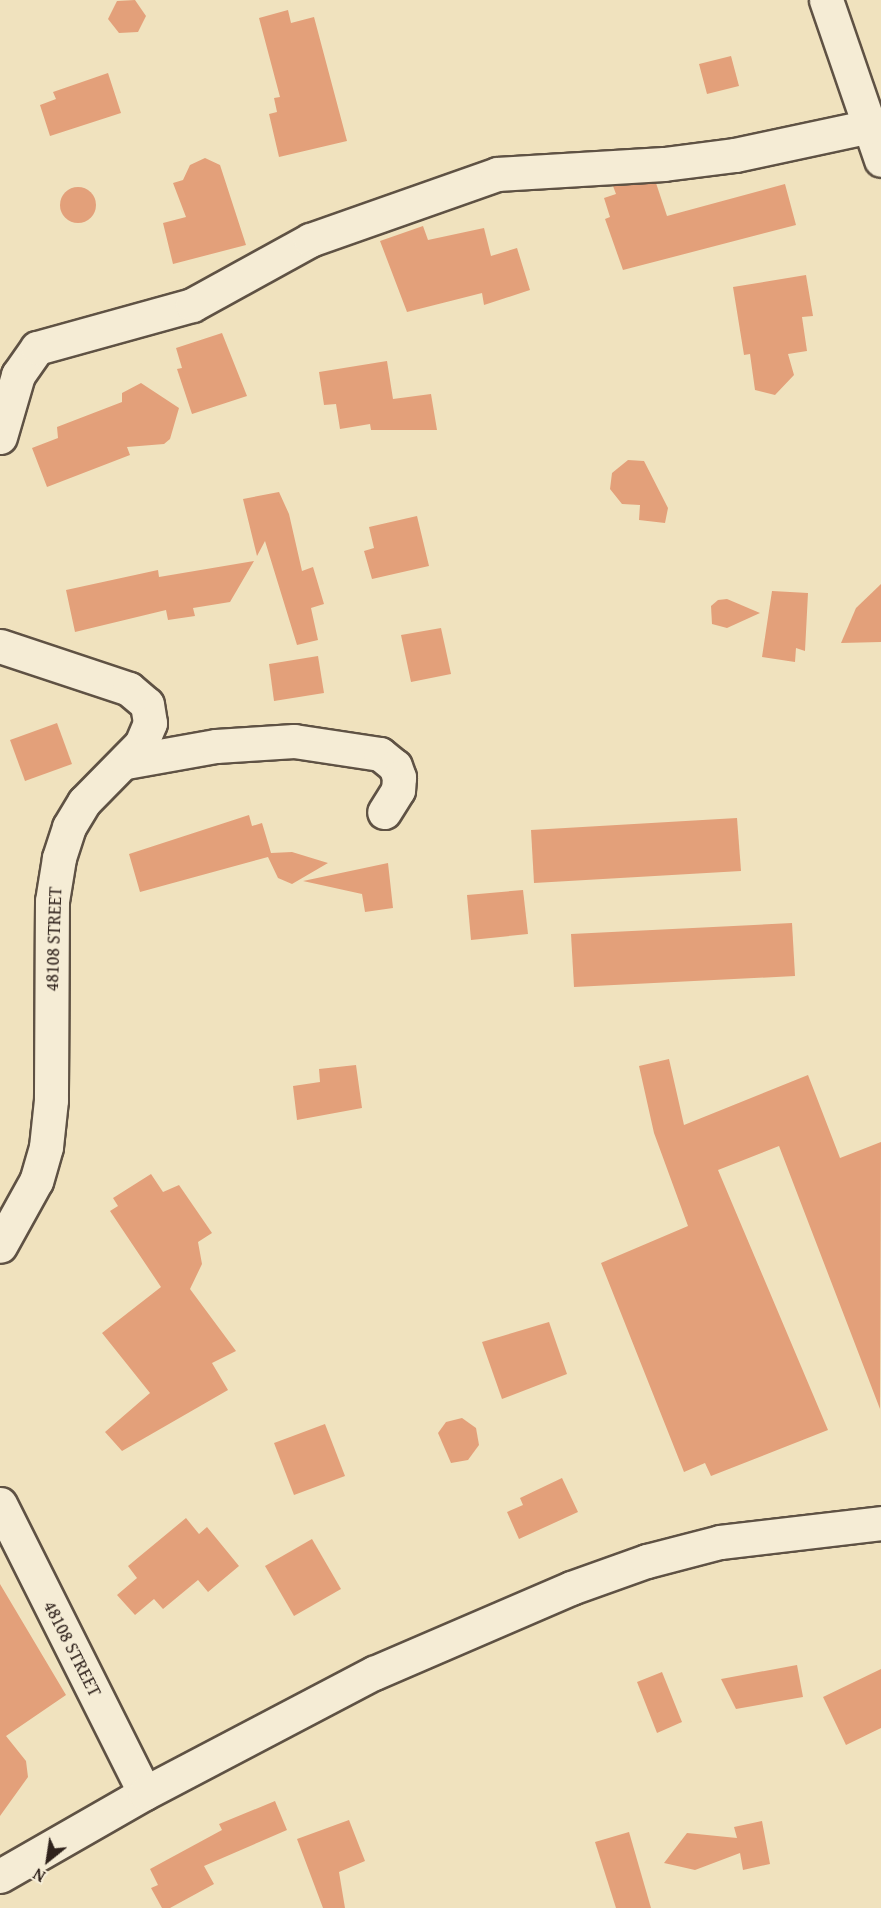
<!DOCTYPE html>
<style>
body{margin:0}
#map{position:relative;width:881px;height:1908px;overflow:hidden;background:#f0e2be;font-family:"Gentium Book Plus",serif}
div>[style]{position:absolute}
.building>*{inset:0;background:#e3a07a}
.round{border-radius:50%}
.roads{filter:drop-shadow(2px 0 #5f5244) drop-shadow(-2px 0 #5f5244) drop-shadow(0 2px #5f5244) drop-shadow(0 -2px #5f5244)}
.minor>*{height:33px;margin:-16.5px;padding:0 16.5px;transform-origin:16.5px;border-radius:16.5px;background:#f5ecd5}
span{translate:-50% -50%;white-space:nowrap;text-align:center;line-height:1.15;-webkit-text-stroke:6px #f5ecd5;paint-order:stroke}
.street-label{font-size:18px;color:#2f221c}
.north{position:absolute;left:18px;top:1830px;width:60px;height:60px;-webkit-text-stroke:4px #f5ecd5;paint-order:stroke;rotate:210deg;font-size:16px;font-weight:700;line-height:24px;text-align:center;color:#2f221c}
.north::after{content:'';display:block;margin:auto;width:21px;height:27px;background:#2f221c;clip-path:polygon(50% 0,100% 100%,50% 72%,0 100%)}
</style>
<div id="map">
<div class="building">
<div style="clip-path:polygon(135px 0,146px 16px,138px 32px,119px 33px,108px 19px,117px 1px)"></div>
<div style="clip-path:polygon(288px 10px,291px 23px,314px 17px,347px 141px,279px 157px,269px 114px,277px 112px,274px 98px,280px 97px,259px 18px)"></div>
<div style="clip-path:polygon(731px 56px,739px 86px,707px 94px,699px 64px)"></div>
<div style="clip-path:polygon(108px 73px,121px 113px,50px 136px,40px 105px,56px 99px,53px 92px)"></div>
<div style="clip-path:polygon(205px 158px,220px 165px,246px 245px,173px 264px,163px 223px,186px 217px,173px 183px,183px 180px,190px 165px)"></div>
<div style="clip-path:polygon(656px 183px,667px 216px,785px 184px,796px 225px,623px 270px,605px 219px,610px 217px,604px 198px,616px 194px,613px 186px)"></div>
<div class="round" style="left:60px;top:187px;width:36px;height:36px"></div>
<div style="clip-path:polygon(423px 226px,428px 240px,484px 228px,491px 256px,517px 248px,530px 290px,484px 305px,482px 293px,407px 312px,380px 241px)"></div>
<div style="clip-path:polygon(806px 275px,813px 316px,802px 317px,807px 351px,788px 354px,794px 375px,775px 395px,755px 390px,750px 354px,744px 355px,733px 287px)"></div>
<div style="clip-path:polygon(222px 333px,247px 396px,192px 414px,177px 369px,182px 368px,176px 348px)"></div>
<div style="clip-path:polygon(387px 361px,393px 399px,431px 394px,437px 430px,371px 430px,370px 424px,340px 429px,336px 404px,324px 405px,319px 372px)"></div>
<div style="clip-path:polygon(141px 383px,179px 408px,170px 439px,164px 444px,127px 447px,130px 455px,47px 487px,32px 448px,58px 438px,57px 427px,122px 402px,122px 393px)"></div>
<div style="clip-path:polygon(628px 460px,644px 461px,668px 508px,665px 523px,639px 520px,640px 505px,622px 504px,610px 489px,612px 473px)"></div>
<div style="clip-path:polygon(279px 492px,289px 514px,302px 571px,313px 567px,324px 604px,311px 608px,318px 640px,297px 645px,265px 541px,257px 556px,243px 499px)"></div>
<div style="clip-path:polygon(417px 516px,429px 566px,372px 579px,364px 551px,374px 548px,369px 527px)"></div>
<div style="clip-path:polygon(254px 561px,230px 602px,193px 608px,195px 616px,168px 620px,166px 610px,75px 632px,66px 590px,158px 570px,159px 577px)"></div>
<div style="clip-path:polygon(881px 584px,881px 642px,841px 643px,856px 608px)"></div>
<div style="clip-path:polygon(772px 591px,808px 593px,805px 651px,796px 648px,795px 662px,762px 657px)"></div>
<div style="clip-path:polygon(727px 599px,760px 613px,727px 628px,712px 624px,711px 606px,718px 600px)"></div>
<div style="clip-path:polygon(441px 628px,451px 674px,411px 682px,401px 635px)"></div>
<div style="clip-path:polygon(318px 656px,324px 693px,274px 701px,269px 664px)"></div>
<div style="clip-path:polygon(57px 723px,72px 764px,25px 781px,10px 740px)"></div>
<div style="clip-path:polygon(249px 815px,252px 826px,262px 823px,271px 853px,292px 852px,328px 863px,292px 884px,278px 878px,268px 857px,140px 892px,129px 854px)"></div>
<div style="clip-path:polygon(737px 818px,741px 871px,534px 883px,531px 830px)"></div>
<div style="clip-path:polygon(388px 863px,393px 908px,365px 912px,362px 894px,303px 881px)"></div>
<div style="clip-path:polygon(523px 890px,528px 934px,471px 940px,467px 895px)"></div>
<div style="clip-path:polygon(792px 923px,795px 976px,574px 987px,571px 934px)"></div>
<div style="clip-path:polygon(669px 1059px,684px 1125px,808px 1075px,840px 1158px,881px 1142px,880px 1409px,779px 1146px,718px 1170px,828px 1430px,711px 1476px,705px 1463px,684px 1472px,601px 1263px,688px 1226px,654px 1133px,639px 1066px)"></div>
<div style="clip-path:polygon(356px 1065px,362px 1108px,297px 1120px,293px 1086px,320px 1082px,319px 1069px)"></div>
<div style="clip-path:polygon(151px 1174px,163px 1192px,179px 1185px,212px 1233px,198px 1242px,202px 1264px,190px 1289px,236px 1351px,212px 1363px,228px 1390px,122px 1451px,105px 1432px,150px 1393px,102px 1333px,161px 1287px,110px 1211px,118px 1206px,113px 1198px)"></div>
<div style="clip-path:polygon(549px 1322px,567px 1374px,502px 1399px,482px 1342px)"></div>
<div style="clip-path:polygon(462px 1418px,476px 1428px,479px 1445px,468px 1460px,451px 1463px,438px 1433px,446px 1422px)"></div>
<div style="clip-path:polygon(325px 1424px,345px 1476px,294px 1495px,274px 1443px)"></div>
<div style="clip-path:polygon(562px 1478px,578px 1512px,519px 1539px,507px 1512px,523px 1505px,520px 1498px)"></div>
<div style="clip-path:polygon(186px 1518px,199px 1534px,207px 1527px,239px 1566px,208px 1592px,198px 1580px,163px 1609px,154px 1599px,135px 1615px,117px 1595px,137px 1578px,128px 1566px)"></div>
<div style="clip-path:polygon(312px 1539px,341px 1589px,294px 1616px,265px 1566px)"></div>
<div style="clip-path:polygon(0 1584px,66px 1695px,6px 1736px,26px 1761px,28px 1777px,0 1816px)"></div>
<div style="clip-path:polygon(797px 1665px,803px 1697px,736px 1709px,721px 1679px)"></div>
<div style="clip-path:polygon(881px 1669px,881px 1728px,846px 1745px,823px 1697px)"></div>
<div style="clip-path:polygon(662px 1672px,682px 1722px,657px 1733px,637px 1682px)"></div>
<div style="clip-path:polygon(275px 1801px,287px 1830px,204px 1866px,214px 1884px,170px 1908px,162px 1908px,151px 1888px,158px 1885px,150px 1869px,222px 1830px,219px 1824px)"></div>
<div style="clip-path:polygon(349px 1820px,365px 1861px,339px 1872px,345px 1908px,323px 1908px,297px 1839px)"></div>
<div style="clip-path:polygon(762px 1821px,770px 1864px,743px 1870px,740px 1853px,695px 1870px,664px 1863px,687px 1833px,737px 1838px,734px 1827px)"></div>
<div style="clip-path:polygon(629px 1832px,651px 1908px,616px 1908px,595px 1842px)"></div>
</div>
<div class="roads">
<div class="minor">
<div style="left:826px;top:0;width:169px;rotate:71deg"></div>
<div style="left:0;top:437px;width:65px;rotate:-73.8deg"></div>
<div style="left:18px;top:375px;width:33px;rotate:-55deg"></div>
<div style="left:37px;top:348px;width:161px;rotate:-15.5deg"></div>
<div style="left:192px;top:305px;width:135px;rotate:-28.8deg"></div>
<div style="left:310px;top:240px;width:198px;rotate:-19.4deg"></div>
<div style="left:497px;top:174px;width:167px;rotate:-3.4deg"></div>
<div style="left:664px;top:164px;width:72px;rotate:-7.2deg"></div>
<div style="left:735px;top:155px;width:138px;rotate:-12.1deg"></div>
<div style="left:0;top:646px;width:136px;rotate:18.4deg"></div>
<div style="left:129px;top:689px;width:23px;rotate:40deg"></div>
<div style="left:147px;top:704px;width:19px;rotate:81deg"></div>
<div style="left:150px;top:723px;width:23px;rotate:113deg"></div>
<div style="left:141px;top:744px;width:81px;rotate:134.5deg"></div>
<div style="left:84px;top:802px;width:29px;rotate:121deg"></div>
<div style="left:69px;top:827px;width:33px;rotate:108deg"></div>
<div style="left:59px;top:858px;width:44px;rotate:99.2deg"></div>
<div style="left:52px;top:901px;width:199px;rotate:90.3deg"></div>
<div style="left:51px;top:1100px;width:47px;rotate:96.1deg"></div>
<div style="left:46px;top:1147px;width:35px;rotate:106deg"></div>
<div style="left:36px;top:1181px;width:74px;rotate:119deg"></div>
<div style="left:126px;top:762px;width:91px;rotate:-10.1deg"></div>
<div style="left:216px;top:746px;width:78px;rotate:-3.7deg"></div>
<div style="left:294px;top:741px;width:87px;rotate:8.6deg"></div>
<div style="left:380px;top:754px;width:19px;rotate:39deg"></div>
<div style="left:395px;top:766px;width:12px;rotate:70deg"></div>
<div style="left:399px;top:777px;width:13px;rotate:94deg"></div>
<div style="left:398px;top:790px;width:26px;rotate:122deg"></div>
<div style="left:0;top:1504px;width:323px;rotate:63.4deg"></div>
<div style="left:0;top:1876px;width:167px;rotate:-29.8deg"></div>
<div style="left:145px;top:1793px;width:259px;rotate:-27.7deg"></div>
<div style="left:374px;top:1673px;width:215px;rotate:-23.3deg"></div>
<div style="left:571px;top:1588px;width:81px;rotate:-19.6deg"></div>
<div style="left:647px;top:1561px;width:75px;rotate:-14.6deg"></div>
<div style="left:720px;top:1542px;width:162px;rotate:-6.7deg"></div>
</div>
</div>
<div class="street-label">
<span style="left:54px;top:939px;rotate:-88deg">48108 STREET</span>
<span style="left:72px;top:1649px;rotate:63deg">48108 STREET</span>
</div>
<div class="north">N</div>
</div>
